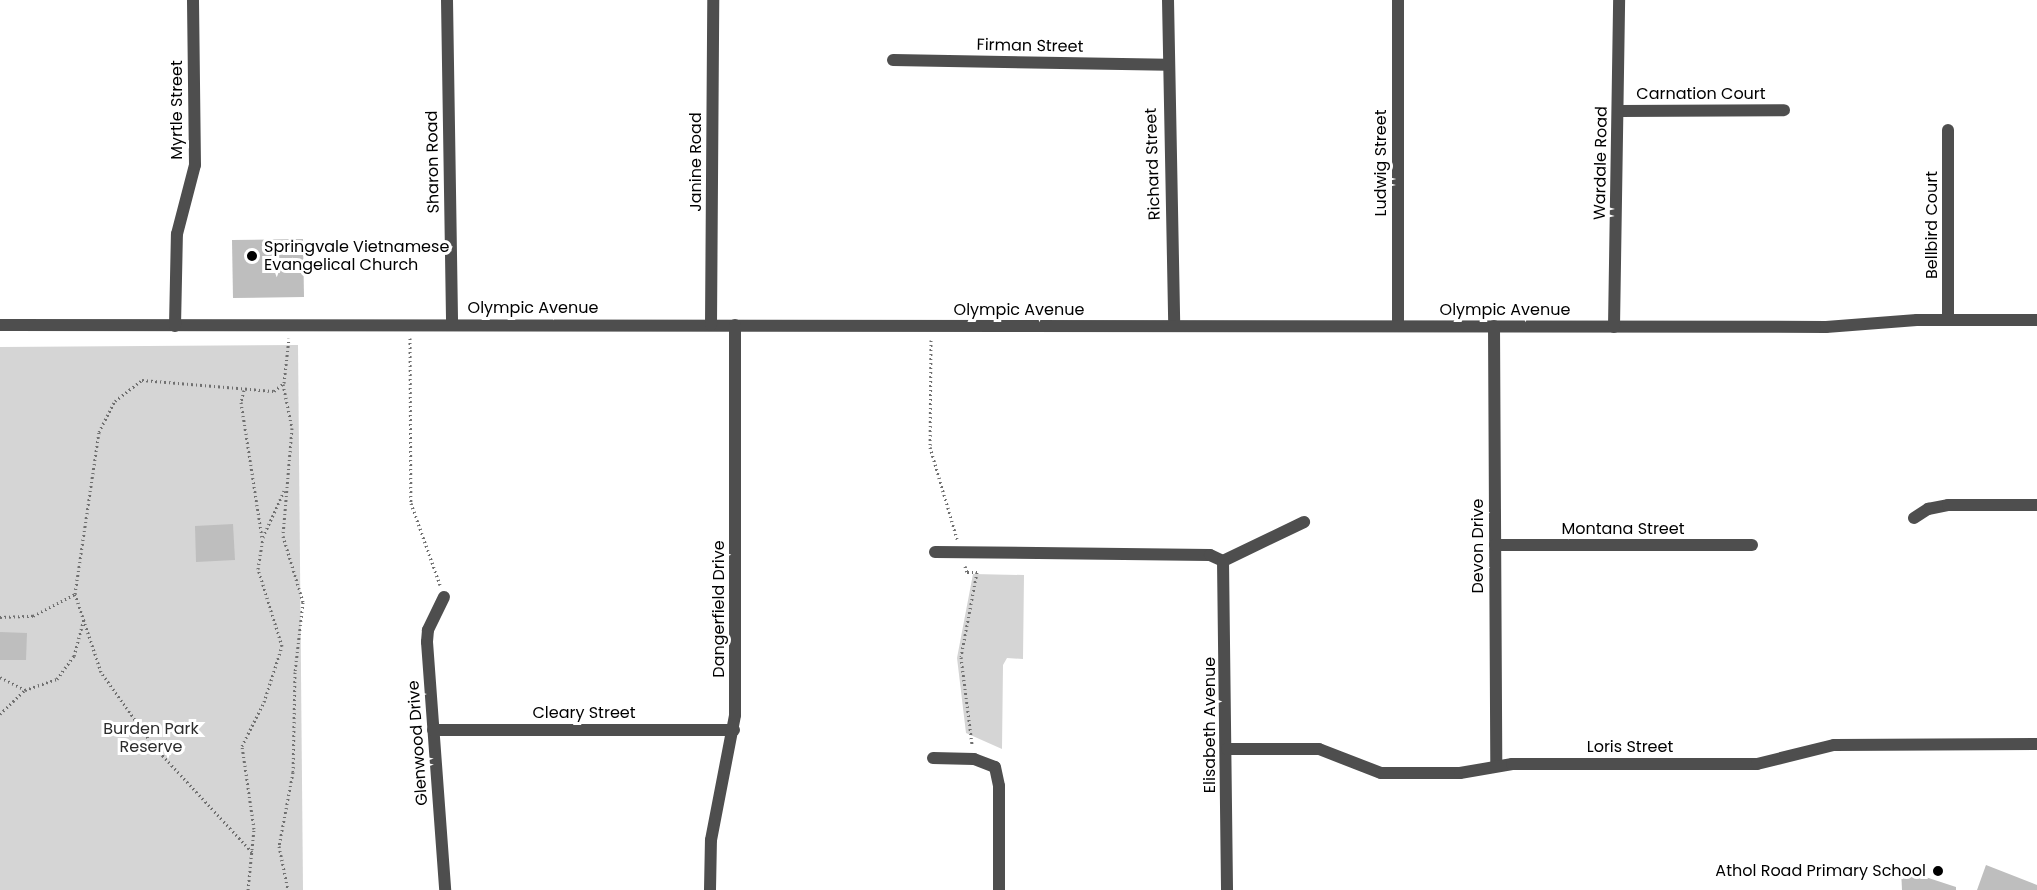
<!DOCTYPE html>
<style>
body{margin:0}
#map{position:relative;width:2037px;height:890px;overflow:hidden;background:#fff;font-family:Poppins,sans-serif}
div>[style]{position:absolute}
.green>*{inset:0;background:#d5d5d5}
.building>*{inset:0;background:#bebebe}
.path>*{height:3px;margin-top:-1.5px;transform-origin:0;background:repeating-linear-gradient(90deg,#707070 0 1.5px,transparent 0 4.5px)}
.street>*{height:12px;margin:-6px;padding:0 6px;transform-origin:6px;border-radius:6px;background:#4e4e4e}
.dots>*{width:16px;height:16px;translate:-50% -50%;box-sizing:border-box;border:3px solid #fff;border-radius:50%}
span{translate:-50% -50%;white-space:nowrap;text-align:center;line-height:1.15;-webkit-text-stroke:6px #fff;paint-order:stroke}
.street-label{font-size:16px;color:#000}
.poi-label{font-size:16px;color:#000}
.left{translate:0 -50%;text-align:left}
.right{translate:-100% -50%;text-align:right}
.park-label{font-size:16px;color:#2c2c2c}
</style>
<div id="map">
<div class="green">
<div style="clip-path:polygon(298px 345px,303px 890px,0 890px,0 347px)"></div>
<div style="clip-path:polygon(973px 574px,1024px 575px,1023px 659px,1007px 658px,1003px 665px,1002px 749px,966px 733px,957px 658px)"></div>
</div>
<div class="building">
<div style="clip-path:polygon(303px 239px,304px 297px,233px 298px,232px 240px)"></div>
<div style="clip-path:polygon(233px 524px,235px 560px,196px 562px,195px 526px)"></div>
<div style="clip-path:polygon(0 632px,27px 633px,26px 660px,0 660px)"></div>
<div style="clip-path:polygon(1986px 865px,2037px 885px,2037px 890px,1977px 890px)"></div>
<div style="clip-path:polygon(1901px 869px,1956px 887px,1956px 890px,1902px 890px)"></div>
</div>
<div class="path">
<div style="left:410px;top:338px;width:165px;rotate:89.7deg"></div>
<div style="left:411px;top:503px;width:87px;rotate:70.5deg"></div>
<div style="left:931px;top:340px;width:107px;rotate:90.5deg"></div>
<div style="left:930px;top:447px;width:96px;rotate:73.6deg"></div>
<div style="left:283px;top:384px;width:45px;rotate:78.4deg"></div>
<div style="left:292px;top:428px;width:108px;rotate:94.8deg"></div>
<div style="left:283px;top:536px;width:69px;rotate:73.1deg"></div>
<div style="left:303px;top:602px;width:70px;rotate:96.5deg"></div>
<div style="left:295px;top:672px;width:100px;rotate:91.1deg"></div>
<div style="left:293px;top:772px;width:75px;rotate:100.7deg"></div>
<div style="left:279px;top:846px;width:45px;rotate:78.4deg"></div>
<div style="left:244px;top:390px;width:12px;rotate:104deg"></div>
<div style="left:241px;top:402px;width:138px;rotate:81.2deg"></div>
<div style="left:965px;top:566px;width:6px;rotate:72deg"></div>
<div style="left:967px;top:572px;width:10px"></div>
<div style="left:977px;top:572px;width:86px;rotate:100.7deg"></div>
<div style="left:961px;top:657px;width:88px;rotate:82.8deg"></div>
<div style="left:0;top:617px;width:33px;rotate:-2deg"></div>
<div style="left:33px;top:616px;width:47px;rotate:-27.6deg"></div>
<div style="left:0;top:677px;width:28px;rotate:27deg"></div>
<div style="left:0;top:714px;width:35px;rotate:-44deg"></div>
<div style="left:25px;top:690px;width:34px;rotate:-19deg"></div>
<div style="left:57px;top:679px;width:29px;rotate:-54deg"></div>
<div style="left:74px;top:656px;width:39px;rotate:-75deg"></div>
<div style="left:252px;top:852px;width:146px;rotate:-132.8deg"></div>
<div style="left:153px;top:745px;width:90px;rotate:-125.5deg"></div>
<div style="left:101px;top:672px;width:82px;rotate:-108.4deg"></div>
<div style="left:75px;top:594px;width:164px;rotate:-81.6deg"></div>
<div style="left:99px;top:432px;width:35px;rotate:-63deg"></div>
<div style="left:115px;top:401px;width:34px;rotate:-38deg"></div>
<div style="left:142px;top:380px;width:132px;rotate:4.8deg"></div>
<div style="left:274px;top:391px;width:13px;rotate:-39deg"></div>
<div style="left:284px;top:383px;width:45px;rotate:-83.7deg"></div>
<div style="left:248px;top:890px;width:61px;rotate:-84.4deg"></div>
<div style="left:254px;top:829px;width:84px;rotate:-98.2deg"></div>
<div style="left:242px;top:746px;width:49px;rotate:-63.4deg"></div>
<div style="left:264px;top:702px;width:59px;rotate:-72.2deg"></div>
<div style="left:282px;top:646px;width:81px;rotate:-107.3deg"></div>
<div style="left:258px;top:569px;width:32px;rotate:-81deg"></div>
<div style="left:263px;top:537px;width:51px;rotate:-65.5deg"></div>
</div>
<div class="street">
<div style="left:447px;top:0;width:324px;rotate:89.1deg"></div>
<div style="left:1168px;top:0;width:326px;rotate:88.9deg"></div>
<div style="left:1398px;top:0;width:325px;rotate:90deg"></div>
<div style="left:893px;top:60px;width:274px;rotate:1deg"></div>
<div style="left:1619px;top:111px;width:165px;rotate:-0.3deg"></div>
<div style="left:1948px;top:130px;width:190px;rotate:90deg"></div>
<div style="left:0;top:325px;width:1826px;rotate:0.06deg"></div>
<div style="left:1826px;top:327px;width:91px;rotate:-4.4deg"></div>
<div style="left:1917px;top:320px;width:120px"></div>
<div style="left:711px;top:325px;width:325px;rotate:-89.6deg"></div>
<div style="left:175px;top:326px;width:92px;rotate:-88.8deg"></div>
<div style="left:177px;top:234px;width:71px;rotate:-75.4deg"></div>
<div style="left:195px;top:165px;width:165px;rotate:-90.7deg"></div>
<div style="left:1494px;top:326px;width:440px;rotate:89.7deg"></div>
<div style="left:1614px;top:327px;width:327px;rotate:-89.1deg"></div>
<div style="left:1914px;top:518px;width:17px;rotate:-33deg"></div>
<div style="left:1928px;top:509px;width:20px;rotate:-11deg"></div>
<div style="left:1948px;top:505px;width:89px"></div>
<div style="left:1495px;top:545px;width:257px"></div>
<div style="left:935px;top:552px;width:275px;rotate:0.6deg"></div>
<div style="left:1210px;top:555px;width:14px;rotate:25deg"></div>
<div style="left:1223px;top:561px;width:90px;rotate:-25.7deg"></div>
<div style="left:1223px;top:561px;width:329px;rotate:89.3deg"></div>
<div style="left:444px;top:597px;width:37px;rotate:116deg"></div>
<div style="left:428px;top:630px;width:12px;rotate:95deg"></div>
<div style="left:427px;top:642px;width:249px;rotate:85.8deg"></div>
<div style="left:433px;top:730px;width:301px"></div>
<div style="left:1227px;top:749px;width:92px"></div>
<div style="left:1319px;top:749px;width:66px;rotate:21.2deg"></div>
<div style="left:1381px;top:773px;width:79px"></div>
<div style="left:1460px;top:773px;width:53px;rotate:-9.8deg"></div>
<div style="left:1512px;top:764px;width:245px"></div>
<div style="left:1757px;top:764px;width:79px;rotate:-13.9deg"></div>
<div style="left:1834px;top:745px;width:203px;rotate:-0.3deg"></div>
<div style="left:933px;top:758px;width:41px;rotate:1.4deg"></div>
<div style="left:974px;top:759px;width:22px;rotate:21deg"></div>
<div style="left:995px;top:767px;width:19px;rotate:78deg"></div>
<div style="left:999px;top:786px;width:104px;rotate:90deg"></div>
<div style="left:710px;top:890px;width:50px;rotate:-88.9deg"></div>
<div style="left:711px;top:840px;width:127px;rotate:-79.1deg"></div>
<div style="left:735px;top:715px;width:390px;rotate:-90deg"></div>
</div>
<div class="dots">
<div style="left:252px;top:256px;background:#000"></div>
<div style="left:1938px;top:871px;background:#000"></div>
</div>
<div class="street-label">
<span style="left:1030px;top:46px;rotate:1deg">Firman Street</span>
<span style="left:1701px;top:94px">Carnation Court</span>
<span style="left:177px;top:110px;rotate:-90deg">Myrtle Street</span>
<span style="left:433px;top:162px;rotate:-91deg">Sharon Road</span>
<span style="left:696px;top:162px;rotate:-90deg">Janine Road</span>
<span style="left:1381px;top:163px;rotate:-90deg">Ludwig Street</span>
<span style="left:1601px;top:163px;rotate:-89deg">Wardale Road</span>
<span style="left:1153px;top:164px;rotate:-92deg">Richard Street</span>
<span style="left:1932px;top:225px;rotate:-90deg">Bellbird Court</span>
<span style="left:533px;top:308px">Olympic Avenue</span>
<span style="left:1019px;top:310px">Olympic Avenue</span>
<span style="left:1505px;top:310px">Olympic Avenue</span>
<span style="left:1623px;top:529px">Montana Street</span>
<span style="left:1478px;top:546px;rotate:-90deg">Devon Drive</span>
<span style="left:719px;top:609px;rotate:-90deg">Dangerfield Drive</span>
<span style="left:584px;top:713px">Cleary Street</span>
<span style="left:1210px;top:725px;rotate:-90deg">Elisabeth Avenue</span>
<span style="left:418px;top:743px;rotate:-94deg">Glenwood Drive</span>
<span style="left:1630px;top:747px">Loris Street</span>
</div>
<div class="poi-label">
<span class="left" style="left:264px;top:256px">Springvale Vietnamese<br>Evangelical Church</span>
<span class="right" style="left:1926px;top:871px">Athol Road Primary School</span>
</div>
<div class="park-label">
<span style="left:151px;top:738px">Burden Park<br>Reserve</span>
</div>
</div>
